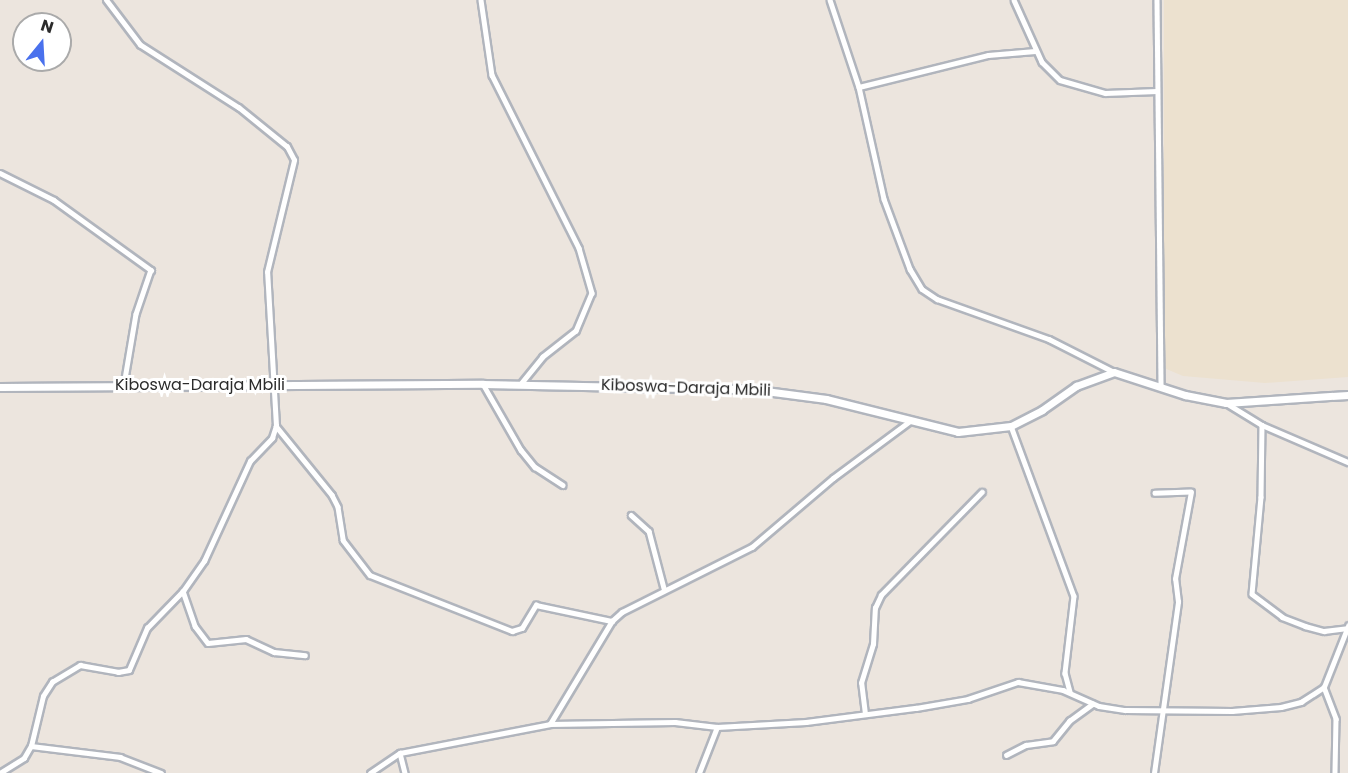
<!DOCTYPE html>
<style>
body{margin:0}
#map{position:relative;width:1348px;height:773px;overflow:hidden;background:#ece5de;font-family:Poppins,sans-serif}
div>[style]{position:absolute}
.education>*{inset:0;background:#ece1cf}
.roads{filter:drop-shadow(2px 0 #b1b5bd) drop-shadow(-2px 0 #b1b5bd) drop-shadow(0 2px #b1b5bd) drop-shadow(0 -2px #b1b5bd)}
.minor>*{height:4.5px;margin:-2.25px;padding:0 2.25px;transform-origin:2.25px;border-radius:2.25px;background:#fff}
.secondary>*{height:7px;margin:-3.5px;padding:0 3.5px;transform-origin:3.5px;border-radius:3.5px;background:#fff}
span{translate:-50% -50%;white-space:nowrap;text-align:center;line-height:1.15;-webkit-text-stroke:6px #fff;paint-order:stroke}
.street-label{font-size:16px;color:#2b2b2b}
.north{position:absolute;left:12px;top:12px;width:60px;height:60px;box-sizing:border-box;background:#fff;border:2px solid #aaa;border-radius:50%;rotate:18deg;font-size:16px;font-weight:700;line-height:24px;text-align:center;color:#2b2b2b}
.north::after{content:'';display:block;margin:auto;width:21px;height:27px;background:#4a71ed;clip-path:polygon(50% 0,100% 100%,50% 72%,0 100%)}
</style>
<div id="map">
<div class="education">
<div style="clip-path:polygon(1164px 0,1348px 0,1348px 377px,1265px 383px,1183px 376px,1164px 368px)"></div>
</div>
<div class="roads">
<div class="minor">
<div style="left:481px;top:0;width:76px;rotate:81.7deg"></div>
<div style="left:492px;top:75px;width:194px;rotate:63.3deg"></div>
<div style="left:579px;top:248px;width:47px;rotate:73.9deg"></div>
<div style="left:592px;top:293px;width:41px;rotate:112.8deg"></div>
<div style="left:576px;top:331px;width:42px;rotate:141.8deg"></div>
<div style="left:543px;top:357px;width:35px;rotate:129deg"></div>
<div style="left:830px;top:0;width:92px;rotate:71.6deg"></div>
<div style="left:859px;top:87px;width:115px;rotate:77.4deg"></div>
<div style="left:884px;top:199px;width:75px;rotate:69.6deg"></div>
<div style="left:910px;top:269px;width:23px;rotate:59deg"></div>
<div style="left:922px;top:289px;width:18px;rotate:34deg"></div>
<div style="left:937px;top:299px;width:119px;rotate:19.7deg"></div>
<div style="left:1049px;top:339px;width:73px;rotate:26.9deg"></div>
<div style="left:1014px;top:0;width:68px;rotate:65.7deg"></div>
<div style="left:1042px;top:62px;width:25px;rotate:45deg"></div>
<div style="left:1060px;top:80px;width:47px;rotate:16.1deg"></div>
<div style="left:1105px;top:93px;width:52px;rotate:-2.2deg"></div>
<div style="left:1157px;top:0;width:387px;rotate:89.4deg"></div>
<div style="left:859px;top:87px;width:133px;rotate:-13.9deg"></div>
<div style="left:988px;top:55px;width:47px;rotate:-4.9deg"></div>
<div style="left:0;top:173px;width:60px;rotate:26.6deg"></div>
<div style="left:54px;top:200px;width:120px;rotate:35.8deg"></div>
<div style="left:151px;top:270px;width:46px;rotate:108.8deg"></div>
<div style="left:136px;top:314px;width:72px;rotate:99.6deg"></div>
<div style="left:483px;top:384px;width:76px;rotate:60.1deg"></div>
<div style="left:521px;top:450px;width:22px;rotate:51deg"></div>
<div style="left:535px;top:467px;width:33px;rotate:33deg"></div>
<div style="left:1226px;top:403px;width:42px;rotate:31.4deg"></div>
<div style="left:1262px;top:425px;width:94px;rotate:23.3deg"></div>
<div style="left:1262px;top:425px;width:72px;rotate:90.8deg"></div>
<div style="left:1261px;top:497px;width:97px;rotate:95.3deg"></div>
<div style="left:1252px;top:594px;width:38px;rotate:37deg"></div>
<div style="left:1282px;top:617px;width:25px;rotate:21deg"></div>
<div style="left:1305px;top:626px;width:20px;rotate:15deg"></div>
<div style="left:1324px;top:631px;width:23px;rotate:-7deg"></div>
<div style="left:276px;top:426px;width:89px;rotate:50.9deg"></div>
<div style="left:332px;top:495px;width:13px;rotate:63deg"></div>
<div style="left:338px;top:507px;width:33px;rotate:81deg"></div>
<div style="left:343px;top:540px;width:44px;rotate:52.4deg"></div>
<div style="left:370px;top:575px;width:153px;rotate:21.5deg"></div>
<div style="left:512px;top:631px;width:10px;rotate:-17deg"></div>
<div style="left:522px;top:628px;width:27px;rotate:-59deg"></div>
<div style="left:536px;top:605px;width:78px;rotate:11.9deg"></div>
<div style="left:1011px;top:426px;width:181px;rotate:69.7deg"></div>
<div style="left:1074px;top:596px;width:78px;rotate:96.7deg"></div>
<div style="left:1065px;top:673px;width:20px;rotate:75deg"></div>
<div style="left:631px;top:515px;width:24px;rotate:42deg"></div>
<div style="left:649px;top:531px;width:59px;rotate:75.3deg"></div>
<div style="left:183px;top:591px;width:37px;rotate:71deg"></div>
<div style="left:195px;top:626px;width:21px;rotate:53deg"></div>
<div style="left:208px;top:643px;width:38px;rotate:-6deg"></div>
<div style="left:246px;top:639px;width:31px;rotate:25deg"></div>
<div style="left:274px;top:652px;width:31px;rotate:6deg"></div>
<div style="left:1324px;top:687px;width:34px;rotate:69deg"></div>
<div style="left:1336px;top:719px;width:54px;rotate:91.1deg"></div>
<div style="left:865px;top:714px;width:31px;rotate:-97deg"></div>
<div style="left:861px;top:683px;width:41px;rotate:-72.9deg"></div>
<div style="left:873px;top:644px;width:36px;rotate:-87deg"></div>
<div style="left:875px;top:608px;width:14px;rotate:-65deg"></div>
<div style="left:881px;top:595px;width:144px;rotate:-45.6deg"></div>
<div style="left:550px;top:724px;width:120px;rotate:-59deg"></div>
<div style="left:612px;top:621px;width:13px;rotate:-42deg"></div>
<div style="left:622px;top:612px;width:145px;rotate:-26.6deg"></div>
<div style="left:752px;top:547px;width:106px;rotate:-40.4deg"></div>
<div style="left:833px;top:478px;width:96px;rotate:-36.5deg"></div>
<div style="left:31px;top:746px;width:90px;rotate:7deg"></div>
<div style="left:120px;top:757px;width:44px;rotate:21.3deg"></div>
<div style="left:400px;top:753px;width:21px;rotate:76deg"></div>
<div style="left:1006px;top:755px;width:22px;rotate:-27deg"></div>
<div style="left:1026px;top:745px;width:27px;rotate:-8deg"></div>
<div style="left:1053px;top:741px;width:26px;rotate:-51deg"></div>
<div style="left:1069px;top:721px;width:29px;rotate:-36deg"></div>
<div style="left:0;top:773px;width:28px;rotate:-32deg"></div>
<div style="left:24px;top:758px;width:14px;rotate:-60deg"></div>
<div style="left:31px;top:746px;width:51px;rotate:-76.5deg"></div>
<div style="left:43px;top:696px;width:17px;rotate:-57deg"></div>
<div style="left:52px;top:682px;width:33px;rotate:-31deg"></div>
<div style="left:80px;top:665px;width:39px;rotate:10deg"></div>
<div style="left:118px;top:672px;width:11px;rotate:-10deg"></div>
<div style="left:129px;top:670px;width:46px;rotate:-66.8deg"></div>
<div style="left:147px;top:628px;width:52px;rotate:-45.8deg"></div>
<div style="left:183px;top:591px;width:37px;rotate:-55deg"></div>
<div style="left:204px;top:561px;width:110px;rotate:-65.3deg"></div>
<div style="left:250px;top:461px;width:32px;rotate:-46deg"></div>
<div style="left:272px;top:438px;width:13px;rotate:-72deg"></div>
<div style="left:276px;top:426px;width:154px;rotate:-93.3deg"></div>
<div style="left:267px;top:272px;width:115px;rotate:-76.4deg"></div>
<div style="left:294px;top:160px;width:15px;rotate:-118deg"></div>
<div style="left:287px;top:147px;width:62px;rotate:-140.9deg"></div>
<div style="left:239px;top:108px;width:117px;rotate:-147.5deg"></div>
<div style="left:140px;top:45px;width:56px;rotate:-127.1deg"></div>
<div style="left:370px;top:773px;width:36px;rotate:-34deg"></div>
<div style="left:400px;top:753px;width:153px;rotate:-10.9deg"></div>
<div style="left:550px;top:724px;width:125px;rotate:-0.9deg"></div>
<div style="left:675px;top:722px;width:42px;rotate:6.8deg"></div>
<div style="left:699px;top:773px;width:49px;rotate:-68.6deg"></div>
<div style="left:717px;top:727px;width:89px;rotate:-3.2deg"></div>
<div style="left:806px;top:722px;width:111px;rotate:-7.3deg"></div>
<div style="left:916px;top:708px;width:53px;rotate:-9.8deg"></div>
<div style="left:968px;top:699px;width:53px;rotate:-18.8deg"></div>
<div style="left:1018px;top:682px;width:46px;rotate:10.1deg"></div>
<div style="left:1063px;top:690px;width:39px;rotate:24deg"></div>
<div style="left:1099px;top:706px;width:26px;rotate:9deg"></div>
<div style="left:1125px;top:710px;width:107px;rotate:0.5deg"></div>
<div style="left:1232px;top:711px;width:49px;rotate:-4.7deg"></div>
<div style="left:1281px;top:707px;width:21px;rotate:-14deg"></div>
<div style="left:1301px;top:702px;width:27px;rotate:-33deg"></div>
<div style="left:1324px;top:687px;width:66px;rotate:-68.5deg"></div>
<div style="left:1154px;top:773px;width:173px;rotate:-82deg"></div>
<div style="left:1178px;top:602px;width:23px;rotate:-97deg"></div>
<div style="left:1175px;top:579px;width:88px;rotate:-79.6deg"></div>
<div style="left:1191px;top:492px;width:36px;rotate:178deg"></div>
</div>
<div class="secondary">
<div style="left:0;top:387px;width:483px;rotate:-0.4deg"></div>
<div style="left:483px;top:384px;width:267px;rotate:1.1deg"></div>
<div style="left:750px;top:389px;width:77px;rotate:7.5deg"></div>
<div style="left:826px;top:399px;width:136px;rotate:14deg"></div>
<div style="left:958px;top:432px;width:53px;rotate:-6.5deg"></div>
<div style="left:1011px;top:426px;width:35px;rotate:-27deg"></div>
<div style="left:1042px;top:410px;width:42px;rotate:-35.2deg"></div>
<div style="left:1076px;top:386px;width:40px;rotate:-20.2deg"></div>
<div style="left:1114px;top:372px;width:75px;rotate:17.9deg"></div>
<div style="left:1185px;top:395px;width:42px;rotate:11deg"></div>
<div style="left:1226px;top:403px;width:122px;rotate:-3.8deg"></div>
</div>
</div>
<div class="street-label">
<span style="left:200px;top:385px">Kiboswa-Daraja Mbili</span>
<span style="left:686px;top:388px;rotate:2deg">Kiboswa-Daraja Mbili</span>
</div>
<div class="north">N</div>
</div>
